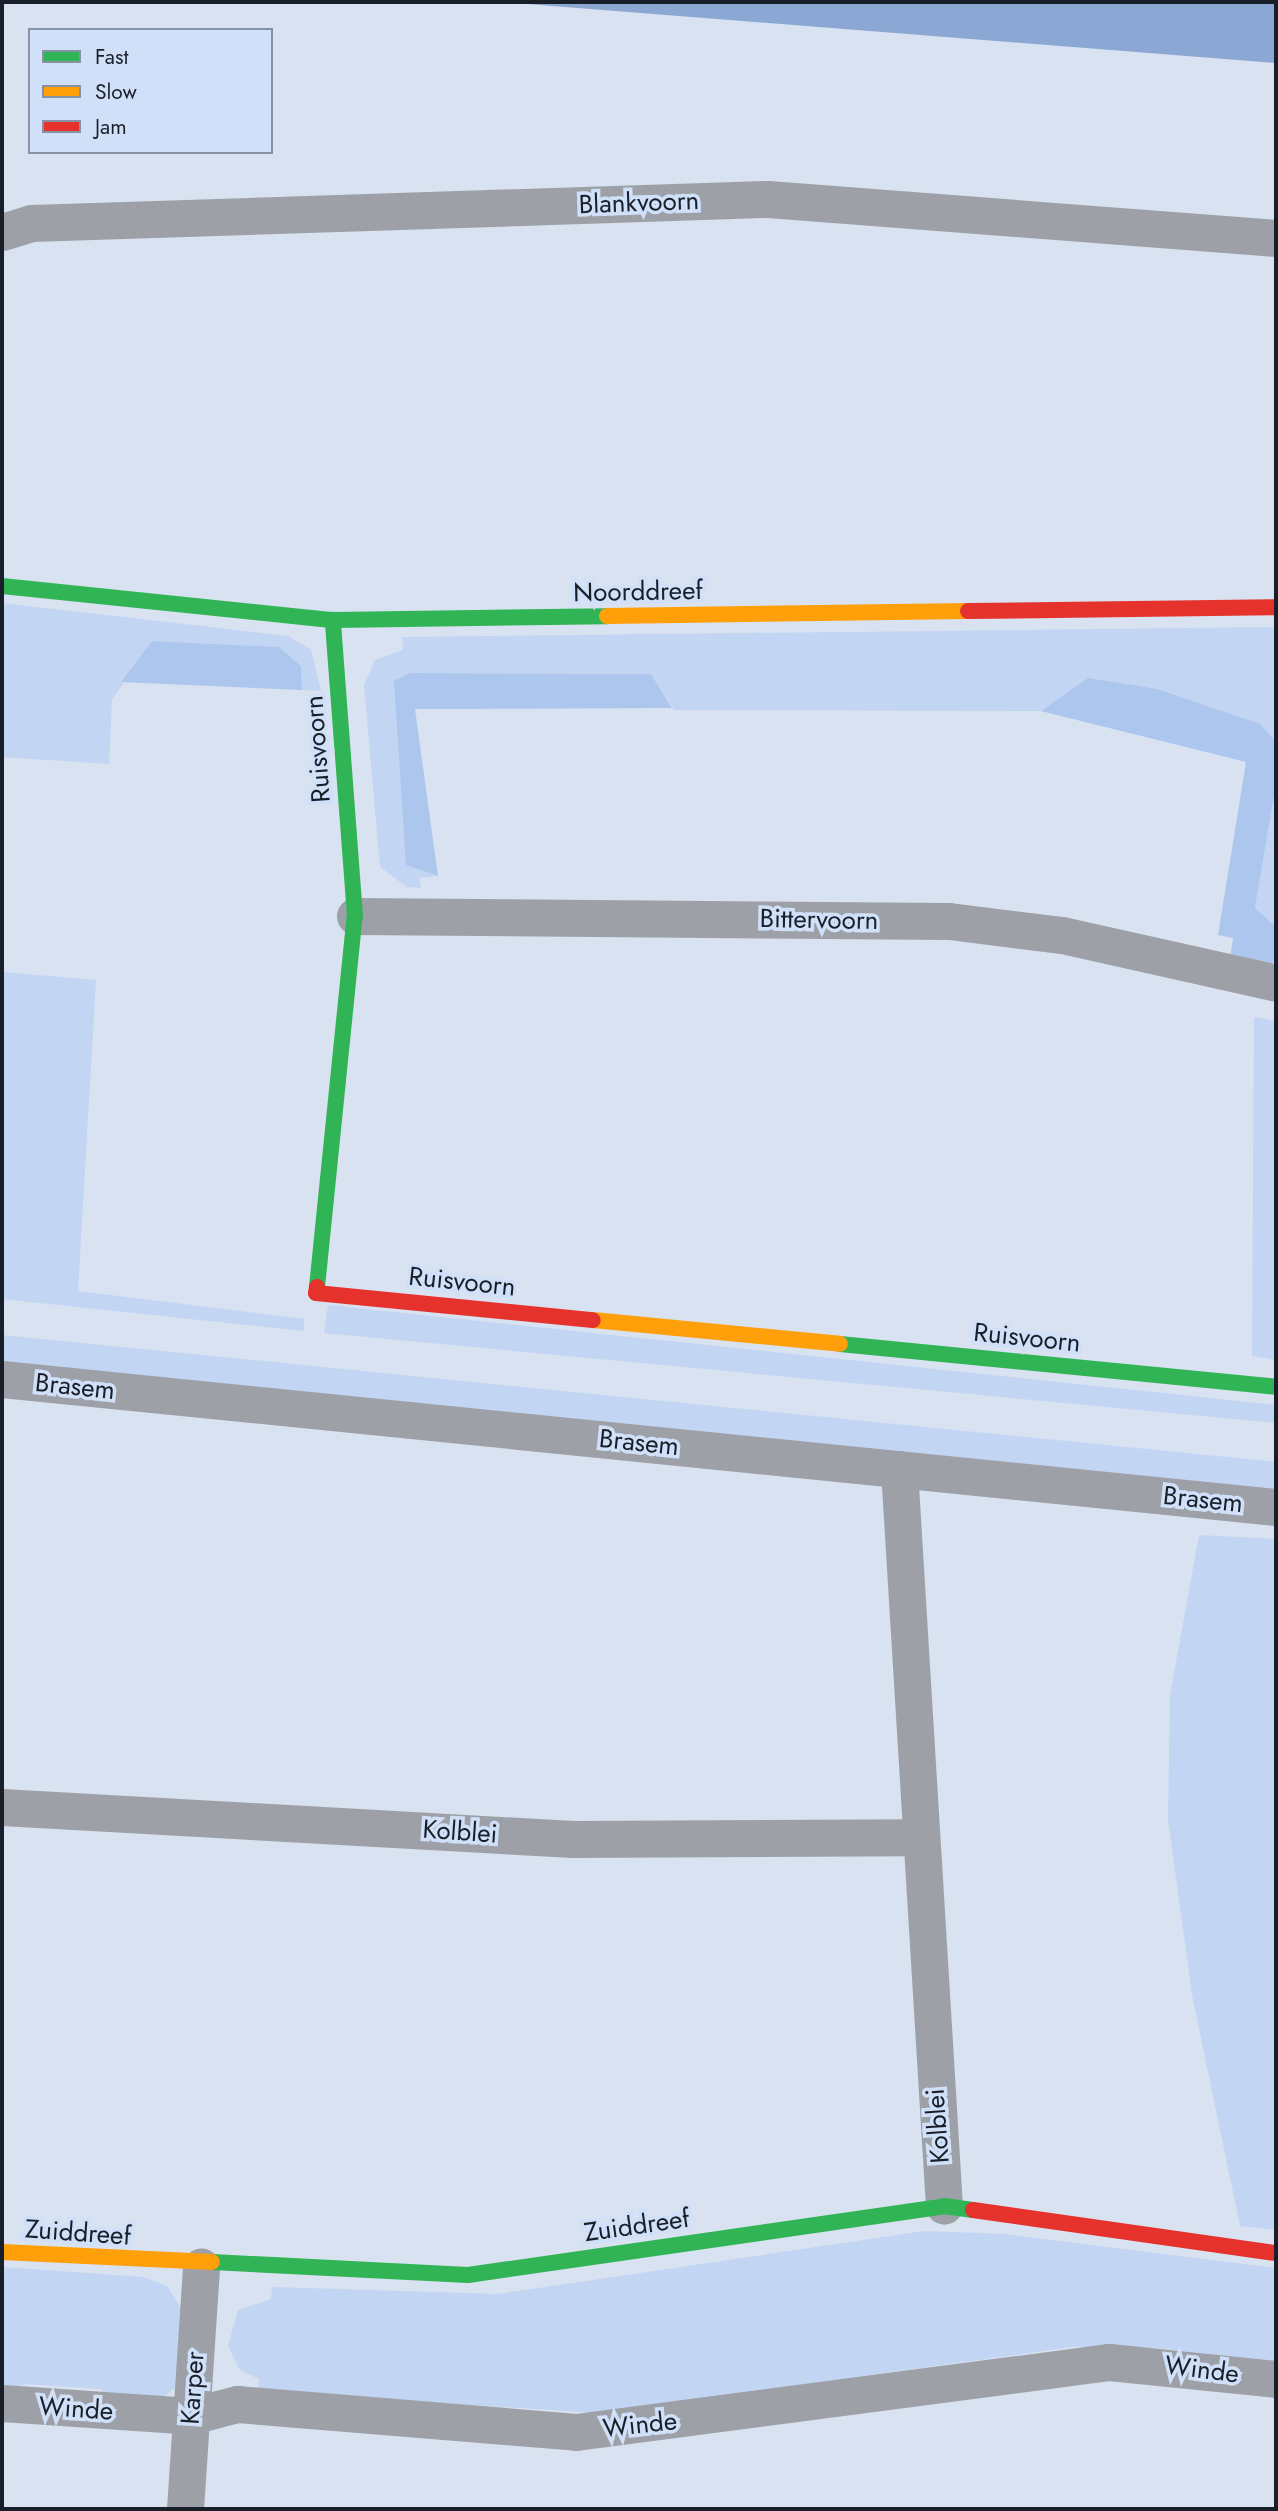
<!DOCTYPE html>
<style>
body{margin:0}
#map{position:relative;width:1278px;height:2511px;overflow:hidden;background:#d9e2f0;font-family:Jost,sans-serif}
div>[style]{position:absolute}
.green>*{inset:0;background:#c2d5f3}
.forest>*{inset:0;background:#adc6ed}
.water>*{inset:0;background:#8ba8d4}
.street>*{height:37px;margin:-18.5px;padding:0 18.5px;transform-origin:18.5px;border-radius:18.5px;background:#9da1a7}
.fast>*{height:16px;margin:-8px;padding:0 8px;transform-origin:8px;border-radius:8px;background:#30b455}
.slow>*{height:16px;margin:-8px;padding:0 8px;transform-origin:8px;border-radius:8px;background:#ff9f0a}
.jam>*{height:16px;margin:-8px;padding:0 8px;transform-origin:8px;border-radius:8px;background:#e5322d}
span{translate:-50% -50%;white-space:nowrap;text-align:center;line-height:1.15;-webkit-text-stroke:7px #d0e0f9;paint-order:stroke}
.street-label{font-size:26px;color:#191f28}
.frame{position:absolute;inset:0;border:4px solid #191f28;pointer-events:none}
.legend{position:absolute;left:28px;top:28px;width:245px;height:126px;box-sizing:border-box;background:#d0e0f9;border:2px solid #8793a5;margin:0;padding:9px 12px;list-style:none;font-size:21px;color:#191f28}
.legend li{display:flex;align-items:center;gap:14px;height:35px}
.legend b{width:35px;border:2px solid #8793a5}
</style>
<div id="map">
<div class="green">
<div style="clip-path:polygon(2px 603px,288px 636px,311px 650px,321px 691px,302px 690px,301px 666px,279px 647px,152px 641px,112px 700px,109px 764px,2px 757px)"></div>
<div style="clip-path:polygon(1276px 627px,1276px 742px,1260px 724px,1088px 678px,1041px 711px,674px 710px,651px 674px,410px 673px,406px 865px,438px 876px,419px 878px,421px 888px,407px 887px,380px 867px,364px 685px,375px 660px,403px 650px,402px 637px)"></div>
<div style="clip-path:polygon(1276px 784px,1276px 927px,1255px 908px)"></div>
<div style="clip-path:polygon(2px 972px,96px 980px,78px 1291px,304px 1319px,304px 1331px,2px 1299px)"></div>
<div style="clip-path:polygon(1254px 1017px,1276px 1021px,1276px 1360px,1252px 1356px)"></div>
<div style="clip-path:polygon(328px 1305px,1276px 1405px,1276px 1423px,324px 1333px)"></div>
<div style="clip-path:polygon(2px 1335px,1276px 1462px,1276px 1492px,2px 1364px)"></div>
<div style="clip-path:polygon(1199px 1535px,1276px 1539px,1276px 2230px,1240px 2226px,1192px 1995px,1168px 1819px,1170px 1695px)"></div>
<div style="clip-path:polygon(924px 2231px,1005px 2234px,1276px 2268px,1276px 2362px,1157px 2348px,1073px 2347px,596px 2413px,258px 2391px,259px 2379px,239px 2369px,228px 2346px,238px 2310px,271px 2299px,272px 2287px,498px 2294px)"></div>
<div style="clip-path:polygon(2px 2267px,144px 2277px,167px 2286px,182px 2310px,177px 2386px,157px 2402px,111px 2402px,101px 2389px,25px 2384px,2px 2394px)"></div>
</div>
<div class="forest">
<div style="clip-path:polygon(152px 641px,279px 647px,301px 666px,302px 690px,121px 682px)"></div>
<div style="clip-path:polygon(410px 673px,651px 674px,672px 708px,415px 709px,438px 876px,406px 865px,394px 681px)"></div>
<div style="clip-path:polygon(1088px 678px,1157px 689px,1260px 724px,1276px 742px,1276px 784px,1255px 908px,1276px 927px,1273px 967px,1230px 958px,1233px 938px,1218px 935px,1246px 762px,1041px 711px)"></div>
</div>
<div class="water">
<div style="clip-path:polygon(502px 2px,1276px 2px,1276px 63px)"></div>
</div>
<div class="street">
<div style="left:2px;top:232px;width:30px;rotate:-17deg"></div>
<div style="left:31px;top:223px;width:737px;rotate:-1.87deg"></div>
<div style="left:768px;top:199px;width:509px;rotate:4.39deg"></div>
<div style="left:355px;top:916px;width:594px;rotate:0.48deg"></div>
<div style="left:949px;top:921px;width:114px;rotate:7.1deg"></div>
<div style="left:1062px;top:935px;width:219px;rotate:12.6deg"></div>
<div style="left:2px;top:1379px;width:1280px;rotate:5.74deg"></div>
<div style="left:899px;top:1469px;width:738px;rotate:86.51deg"></div>
<div style="left:2px;top:1807px;width:572px;rotate:3.21deg"></div>
<div style="left:573px;top:1839px;width:346px;rotate:-0.3deg"></div>
<div style="left:2px;top:2403px;width:189px;rotate:3.9deg"></div>
<div style="left:191px;top:2416px;width:48px;rotate:-14.6deg"></div>
<div style="left:237px;top:2404px;width:340px;rotate:4.7deg"></div>
<div style="left:576px;top:2432px;width:538px;rotate:-7.48deg"></div>
<div style="left:1109px;top:2362px;width:168px;rotate:5.8deg"></div>
<div style="left:185px;top:2509px;width:243px;rotate:-86.2deg"></div>
</div>
<div class="fast">
<div style="left:2px;top:586px;width:333px;rotate:5.9deg"></div>
<div style="left:333px;top:620px;width:274px;rotate:-0.8deg"></div>
<div style="left:317px;top:1287px;width:373px;rotate:-84.2deg"></div>
<div style="left:355px;top:916px;width:297px;rotate:-94.3deg"></div>
<div style="left:840px;top:1344px;width:438px;rotate:5.6deg"></div>
<div style="left:212px;top:2262px;width:256px;rotate:2.9deg"></div>
<div style="left:468px;top:2275px;width:481px;rotate:-8.2deg"></div>
<div style="left:944px;top:2206px;width:29px;rotate:8deg"></div>
</div>
<div class="slow">
<div style="left:607px;top:616px;width:361px;rotate:-0.8deg"></div>
<div style="left:593px;top:1320px;width:248px;rotate:5.5deg"></div>
<div style="left:2px;top:2252px;width:210px;rotate:2.7deg"></div>
</div>
<div class="jam">
<div style="left:968px;top:611px;width:308px;rotate:-0.7deg"></div>
<div style="left:317px;top:1287px;width:6px;rotate:99deg"></div>
<div style="left:316px;top:1293px;width:278px;rotate:5.6deg"></div>
<div style="left:973px;top:2210px;width:306px;rotate:8.1deg"></div>
</div>
<div class="street-label">
<span style="left:639px;top:203px;rotate:-2deg">Blankvoorn</span>
<span style="left:638px;top:592px;rotate:-1deg">Noorddreef</span>
<span style="left:318px;top:749px;rotate:-94deg">Ruisvoorn</span>
<span style="left:819px;top:920px;rotate:1deg">Bittervoorn</span>
<span style="left:462px;top:1282px;rotate:6deg">Ruisvoorn</span>
<span style="left:1027px;top:1338px;rotate:6deg">Ruisvoorn</span>
<span style="left:75px;top:1387px;rotate:6deg">Brasem</span>
<span style="left:639px;top:1443px;rotate:6deg">Brasem</span>
<span style="left:1203px;top:1500px;rotate:6deg">Brasem</span>
<span style="left:460px;top:1832px;rotate:4deg">Kolblei</span>
<span style="left:938px;top:2126px;rotate:-94deg">Kolblei</span>
<span style="left:637px;top:2226px;rotate:-8deg">Zuiddreef</span>
<span style="left:78px;top:2233px;rotate:4deg">Zuiddreef</span>
<span style="left:1202px;top:2370px;rotate:7deg">Winde</span>
<span style="left:193px;top:2388px;rotate:-86deg">Karper</span>
<span style="left:76px;top:2409px;rotate:4deg">Winde</span>
<span style="left:640px;top:2425px;rotate:-6deg">Winde</span>
</div>
<div class="frame"></div>
<ul class="legend">
<li><b style="height:9px;background:#30b455"></b>Fast</li>
<li><b style="height:9px;background:#ff9f0a"></b>Slow</li>
<li><b style="height:9px;background:#e5322d"></b>Jam</li>
</ul>
</div>
